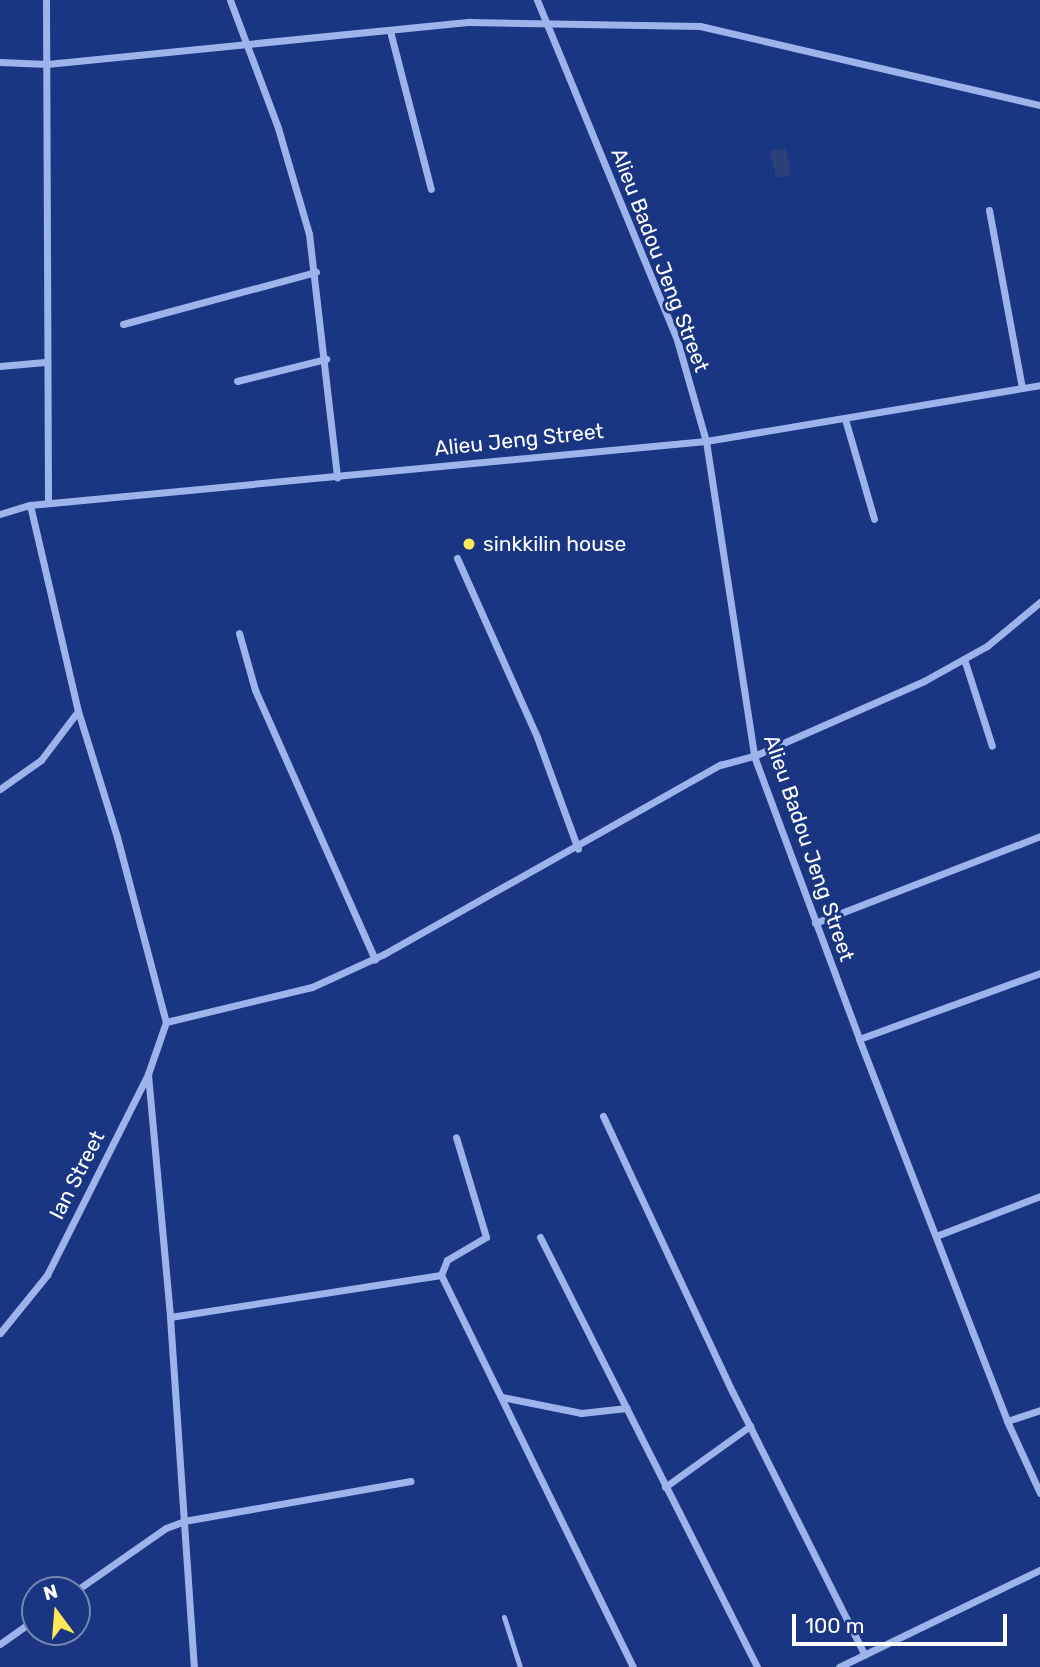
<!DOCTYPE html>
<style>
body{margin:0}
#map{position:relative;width:1040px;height:1667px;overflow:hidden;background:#1a3582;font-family:Rubik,sans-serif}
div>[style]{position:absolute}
.water>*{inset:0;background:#2c417a}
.lane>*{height:5px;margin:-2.5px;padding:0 2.5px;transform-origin:2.5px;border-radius:2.5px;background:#9db3eb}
.street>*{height:7px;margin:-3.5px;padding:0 3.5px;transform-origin:3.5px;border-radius:3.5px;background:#9db3eb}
.dots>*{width:19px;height:19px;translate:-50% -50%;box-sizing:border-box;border:4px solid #1a3582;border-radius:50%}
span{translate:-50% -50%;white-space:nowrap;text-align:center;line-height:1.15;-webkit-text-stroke:6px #1a3582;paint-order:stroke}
.street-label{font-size:21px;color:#fff}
.poi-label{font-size:21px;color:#fff}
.left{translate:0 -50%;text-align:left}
.north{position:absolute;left:21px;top:1576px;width:70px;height:70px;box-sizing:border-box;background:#1a3582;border:2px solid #7686b4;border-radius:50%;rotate:344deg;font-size:19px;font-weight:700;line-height:28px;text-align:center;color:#fff}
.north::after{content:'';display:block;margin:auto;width:24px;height:32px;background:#feea59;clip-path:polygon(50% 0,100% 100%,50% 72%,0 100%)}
.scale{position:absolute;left:792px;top:1614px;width:215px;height:32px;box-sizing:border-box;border:4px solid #fff;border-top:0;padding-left:9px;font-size:21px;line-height:24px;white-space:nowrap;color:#fff;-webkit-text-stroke:5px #1a3582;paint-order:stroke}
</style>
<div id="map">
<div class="water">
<div style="clip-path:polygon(786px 148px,791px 175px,776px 178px,770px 151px)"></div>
</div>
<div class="lane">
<div style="left:504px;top:1617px;width:52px;rotate:72.3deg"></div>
</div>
<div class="street">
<div style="left:46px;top:0;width:503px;rotate:89.77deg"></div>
<div style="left:230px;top:0;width:137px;rotate:69.4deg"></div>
<div style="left:278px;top:128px;width:110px;rotate:73.7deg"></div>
<div style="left:309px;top:234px;width:245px;rotate:83.4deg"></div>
<div style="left:537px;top:0;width:368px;rotate:67.6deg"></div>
<div style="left:677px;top:340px;width:105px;rotate:74deg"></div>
<div style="left:706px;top:441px;width:319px;rotate:81.3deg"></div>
<div style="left:754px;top:756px;width:302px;rotate:69.6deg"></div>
<div style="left:859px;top:1039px;width:410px;rotate:68.8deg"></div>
<div style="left:1007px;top:1421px;width:79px;rotate:65.4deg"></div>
<div style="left:390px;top:31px;width:163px;rotate:75.5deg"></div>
<div style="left:0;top:62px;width:47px;rotate:2.4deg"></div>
<div style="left:47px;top:64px;width:425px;rotate:-5.7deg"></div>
<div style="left:470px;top:22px;width:230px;rotate:1deg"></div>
<div style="left:700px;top:26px;width:349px;rotate:13.1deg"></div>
<div style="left:989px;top:210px;width:181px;rotate:79.5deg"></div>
<div style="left:123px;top:324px;width:200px;rotate:-15.1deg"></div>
<div style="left:0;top:366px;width:45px;rotate:-5.1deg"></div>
<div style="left:237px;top:381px;width:92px;rotate:-13.9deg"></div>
<div style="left:845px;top:419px;width:104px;rotate:73.8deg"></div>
<div style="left:30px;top:505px;width:212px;rotate:76.9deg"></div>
<div style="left:78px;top:711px;width:132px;rotate:72.8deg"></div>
<div style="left:117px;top:837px;width:191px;rotate:75.2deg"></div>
<div style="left:0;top:514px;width:31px;rotate:-17deg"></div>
<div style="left:30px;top:505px;width:679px;rotate:-5.41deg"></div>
<div style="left:706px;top:441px;width:339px;rotate:-9.5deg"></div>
<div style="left:457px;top:558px;width:196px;rotate:65.9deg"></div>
<div style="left:537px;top:737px;width:119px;rotate:69.9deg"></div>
<div style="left:239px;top:633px;width:59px;rotate:74.3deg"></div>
<div style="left:255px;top:690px;width:295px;rotate:66deg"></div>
<div style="left:964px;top:659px;width:91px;rotate:72.2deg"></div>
<div style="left:0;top:789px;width:50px;rotate:-35.3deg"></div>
<div style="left:41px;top:760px;width:61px;rotate:-52.9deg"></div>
<div style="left:815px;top:923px;width:241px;rotate:-21.1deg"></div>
<div style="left:166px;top:1022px;width:150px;rotate:-13.5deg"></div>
<div style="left:312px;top:987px;width:79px;rotate:-24.6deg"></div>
<div style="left:384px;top:954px;width:386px;rotate:-29.4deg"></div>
<div style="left:720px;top:765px;width:35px;rotate:-15deg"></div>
<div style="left:754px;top:756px;width:186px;rotate:-23.8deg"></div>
<div style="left:924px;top:681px;width:72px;rotate:-29.1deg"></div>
<div style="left:987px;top:646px;width:69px;rotate:-39.7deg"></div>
<div style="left:859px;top:1039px;width:193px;rotate:-20deg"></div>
<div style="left:148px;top:1074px;width:244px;rotate:84.8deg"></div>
<div style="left:170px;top:1317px;width:351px;rotate:86.1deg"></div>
<div style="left:603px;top:1116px;width:306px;rotate:64.9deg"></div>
<div style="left:733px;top:1393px;width:293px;rotate:63.3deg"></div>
<div style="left:936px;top:1236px;width:111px;rotate:-21deg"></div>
<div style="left:540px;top:1237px;width:482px;rotate:63.2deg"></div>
<div style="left:441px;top:1275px;width:16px;rotate:-68deg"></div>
<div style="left:447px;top:1260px;width:45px;rotate:-30.5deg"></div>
<div style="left:486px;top:1237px;width:104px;rotate:-106.7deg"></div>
<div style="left:170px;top:1317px;width:274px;rotate:-8.8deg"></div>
<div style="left:441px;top:1275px;width:436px;rotate:63.9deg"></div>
<div style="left:0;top:1333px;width:75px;rotate:-51deg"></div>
<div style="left:47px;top:1275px;width:225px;rotate:-63.3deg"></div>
<div style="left:148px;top:1074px;width:55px;rotate:-70.9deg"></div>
<div style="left:502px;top:1397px;width:81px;rotate:11.4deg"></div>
<div style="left:581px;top:1413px;width:46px;rotate:-6.2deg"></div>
<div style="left:1007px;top:1421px;width:35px;rotate:-18deg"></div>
<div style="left:665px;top:1487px;width:105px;rotate:-35.7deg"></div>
<div style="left:77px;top:1590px;width:108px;rotate:-34.9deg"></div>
<div style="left:166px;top:1528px;width:19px;rotate:-21deg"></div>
<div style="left:184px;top:1521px;width:230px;rotate:-10deg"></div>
<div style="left:0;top:1644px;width:43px;rotate:-35.5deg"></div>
<div style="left:839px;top:1667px;width:223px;rotate:-25.8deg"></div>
</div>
<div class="dots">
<div style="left:469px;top:544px;background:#feea59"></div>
</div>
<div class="street-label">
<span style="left:660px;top:260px;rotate:69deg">Alieu Badou Jeng Street</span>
<span style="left:519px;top:440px;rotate:-6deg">Alieu Jeng Street</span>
<span style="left:809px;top:848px;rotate:71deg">Alieu Badou Jeng Street</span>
<span style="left:77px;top:1175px;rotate:-63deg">Ian Street</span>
</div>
<div class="poi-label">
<span class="left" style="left:483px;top:544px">sinkkilin house</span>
</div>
<div class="north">N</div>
<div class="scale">100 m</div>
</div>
